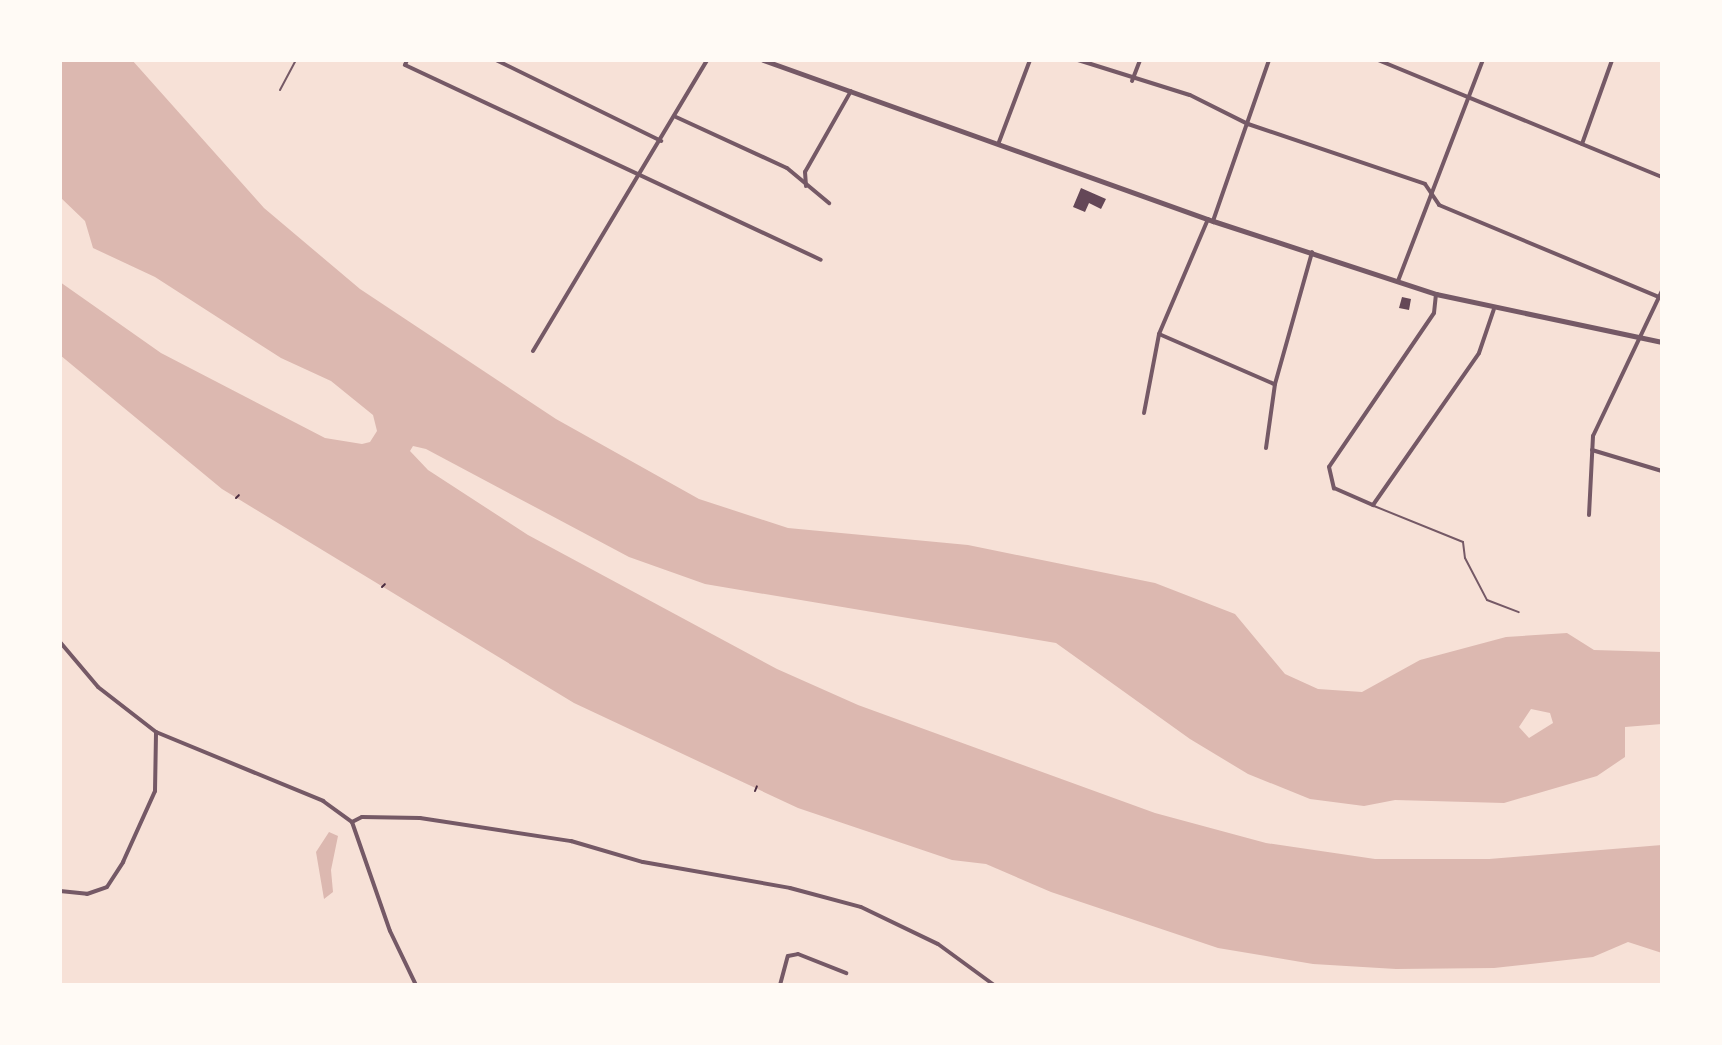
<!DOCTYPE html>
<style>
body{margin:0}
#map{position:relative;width:1722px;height:1045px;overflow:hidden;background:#f7e1d7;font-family:Overpass,sans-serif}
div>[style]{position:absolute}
.water>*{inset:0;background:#dcb8b0}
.building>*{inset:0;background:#644757}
.path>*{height:2px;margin:-1px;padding:0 1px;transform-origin:1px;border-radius:1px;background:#4a2c40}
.service>*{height:2px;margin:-1px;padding:0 1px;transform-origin:1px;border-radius:1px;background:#755966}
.minor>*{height:4px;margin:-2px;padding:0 2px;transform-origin:2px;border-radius:2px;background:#755966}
.tertiary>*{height:5px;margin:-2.5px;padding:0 2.5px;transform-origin:2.5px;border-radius:2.5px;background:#755966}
span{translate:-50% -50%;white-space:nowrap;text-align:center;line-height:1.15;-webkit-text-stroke:8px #fffaf5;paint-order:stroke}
.frame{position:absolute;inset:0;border:62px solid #fffaf5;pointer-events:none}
</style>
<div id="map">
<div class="water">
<div style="clip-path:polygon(evenodd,60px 60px,132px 60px,264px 208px,360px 289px,556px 419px,699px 499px,788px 528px,968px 545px,1155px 583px,1235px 614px,1285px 674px,1318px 689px,1362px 692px,1420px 660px,1506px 637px,1567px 633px,1594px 650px,1662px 652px,1662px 724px,1625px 727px,1625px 757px,1597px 776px,1504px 803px,1395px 800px,1364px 806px,1310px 799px,1248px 774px,1190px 739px,1056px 643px,705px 584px,629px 557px,426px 449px,413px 446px,410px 451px,428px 470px,528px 535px,777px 669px,858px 705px,1155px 813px,1266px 843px,1375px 859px,1489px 859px,1662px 845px,1662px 953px,1628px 942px,1593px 957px,1494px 968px,1396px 969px,1313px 964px,1218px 948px,1051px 892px,986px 864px,952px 860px,798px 808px,574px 703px,222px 489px,60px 355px,60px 282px,161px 353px,325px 438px,362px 444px,370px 442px,377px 431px,373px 415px,331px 381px,281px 358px,155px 277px,93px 248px,85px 221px,60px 197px,60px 60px,1531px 709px,1550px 713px,1553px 723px,1529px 738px,1519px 727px,1531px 709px)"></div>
<div style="clip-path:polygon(329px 832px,338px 836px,331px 870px,333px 892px,324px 899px,316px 852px)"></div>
</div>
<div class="building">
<div style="clip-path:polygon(1081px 188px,1106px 199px,1101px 209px,1089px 203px,1085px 212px,1073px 207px)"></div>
<div style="clip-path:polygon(1402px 297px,1411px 299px,1409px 310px,1399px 308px)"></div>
</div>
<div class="path">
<div style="left:236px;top:498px;width:4px;rotate:-45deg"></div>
<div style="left:382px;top:587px;width:4px;rotate:-45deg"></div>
<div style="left:755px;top:791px;width:5px;rotate:-68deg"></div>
</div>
<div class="service">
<div style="left:280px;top:90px;width:34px;rotate:-62deg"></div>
<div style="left:1374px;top:506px;width:96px;rotate:22deg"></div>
<div style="left:1463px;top:542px;width:16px;rotate:83deg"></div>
<div style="left:1465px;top:558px;width:47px;rotate:62.4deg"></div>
<div style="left:1487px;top:600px;width:34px;rotate:21deg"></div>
</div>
<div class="minor">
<div style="left:407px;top:60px;width:5px;rotate:112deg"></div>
<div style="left:405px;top:65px;width:459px;rotate:25.1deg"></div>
<div style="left:496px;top:60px;width:184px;rotate:26.1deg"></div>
<div style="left:1078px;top:60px;width:117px;rotate:17.4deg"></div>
<div style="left:1190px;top:95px;width:65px;rotate:26.6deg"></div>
<div style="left:1248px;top:124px;width:187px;rotate:18.7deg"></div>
<div style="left:1425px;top:184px;width:25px;rotate:56deg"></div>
<div style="left:1439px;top:205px;width:238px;rotate:22.7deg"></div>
<div style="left:1378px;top:60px;width:307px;rotate:22.4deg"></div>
<div style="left:1132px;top:81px;width:22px;rotate:-69deg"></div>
<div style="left:676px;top:117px;width:122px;rotate:24.7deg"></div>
<div style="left:787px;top:168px;width:55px;rotate:39.8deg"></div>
<div style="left:999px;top:142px;width:88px;rotate:-69.3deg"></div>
<div style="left:1582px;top:144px;width:89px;rotate:-70.3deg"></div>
<div style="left:806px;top:186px;width:14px;rotate:-94deg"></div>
<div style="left:805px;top:172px;width:93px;rotate:-60.4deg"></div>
<div style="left:1213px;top:221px;width:170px;rotate:-70.8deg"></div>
<div style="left:1398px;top:281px;width:237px;rotate:-69deg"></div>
<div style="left:1436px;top:294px;width:19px;rotate:96deg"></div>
<div style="left:1434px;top:313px;width:186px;rotate:124.3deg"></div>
<div style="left:1329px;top:467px;width:22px;rotate:77deg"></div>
<div style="left:1334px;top:488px;width:43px;rotate:23.6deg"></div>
<div style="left:1373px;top:505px;width:185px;rotate:-55.1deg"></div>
<div style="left:1479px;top:353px;width:46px;rotate:-71.2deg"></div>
<div style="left:1159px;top:334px;width:125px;rotate:23.5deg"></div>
<div style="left:533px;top:351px;width:339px;rotate:-59.1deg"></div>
<div style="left:1144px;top:413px;width:80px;rotate:-79.2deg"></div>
<div style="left:1159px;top:334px;width:125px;rotate:-66.9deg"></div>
<div style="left:1266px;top:448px;width:65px;rotate:-82deg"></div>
<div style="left:1275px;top:384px;width:137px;rotate:-74.3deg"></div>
<div style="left:1592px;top:450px;width:73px;rotate:16.7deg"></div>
<div style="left:1589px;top:515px;width:79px;rotate:-87.1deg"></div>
<div style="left:1593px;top:436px;width:161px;rotate:-64.6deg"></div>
<div style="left:60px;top:642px;width:59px;rotate:49.8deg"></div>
<div style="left:98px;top:687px;width:73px;rotate:37.8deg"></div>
<div style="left:156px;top:732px;width:181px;rotate:22.4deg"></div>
<div style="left:323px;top:801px;width:36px;rotate:36deg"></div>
<div style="left:352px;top:822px;width:11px;rotate:-27deg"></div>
<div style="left:362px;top:817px;width:58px;rotate:1deg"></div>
<div style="left:420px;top:818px;width:153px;rotate:8.7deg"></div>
<div style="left:571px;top:841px;width:75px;rotate:16.3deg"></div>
<div style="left:643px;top:862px;width:149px;rotate:10deg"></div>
<div style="left:790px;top:888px;width:73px;rotate:15deg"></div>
<div style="left:861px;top:907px;width:85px;rotate:25.7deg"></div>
<div style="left:938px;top:944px;width:69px;rotate:36.2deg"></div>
<div style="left:352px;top:822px;width:115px;rotate:70.8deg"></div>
<div style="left:390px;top:931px;width:60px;rotate:64.3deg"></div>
<div style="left:60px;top:891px;width:27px;rotate:6deg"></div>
<div style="left:87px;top:894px;width:21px;rotate:-19deg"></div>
<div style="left:107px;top:887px;width:30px;rotate:-57deg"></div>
<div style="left:123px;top:862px;width:78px;rotate:-65.7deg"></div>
<div style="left:155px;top:791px;width:59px;rotate:-89deg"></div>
<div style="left:780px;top:985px;width:30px;rotate:-75deg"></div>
<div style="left:788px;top:956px;width:10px;rotate:-11deg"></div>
<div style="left:798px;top:954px;width:52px;rotate:21.6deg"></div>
</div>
<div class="tertiary">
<div style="left:763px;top:60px;width:478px;rotate:19.7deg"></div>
<div style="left:1213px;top:221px;width:235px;rotate:18.1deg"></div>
<div style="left:1436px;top:294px;width:231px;rotate:12deg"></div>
</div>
<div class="frame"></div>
</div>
